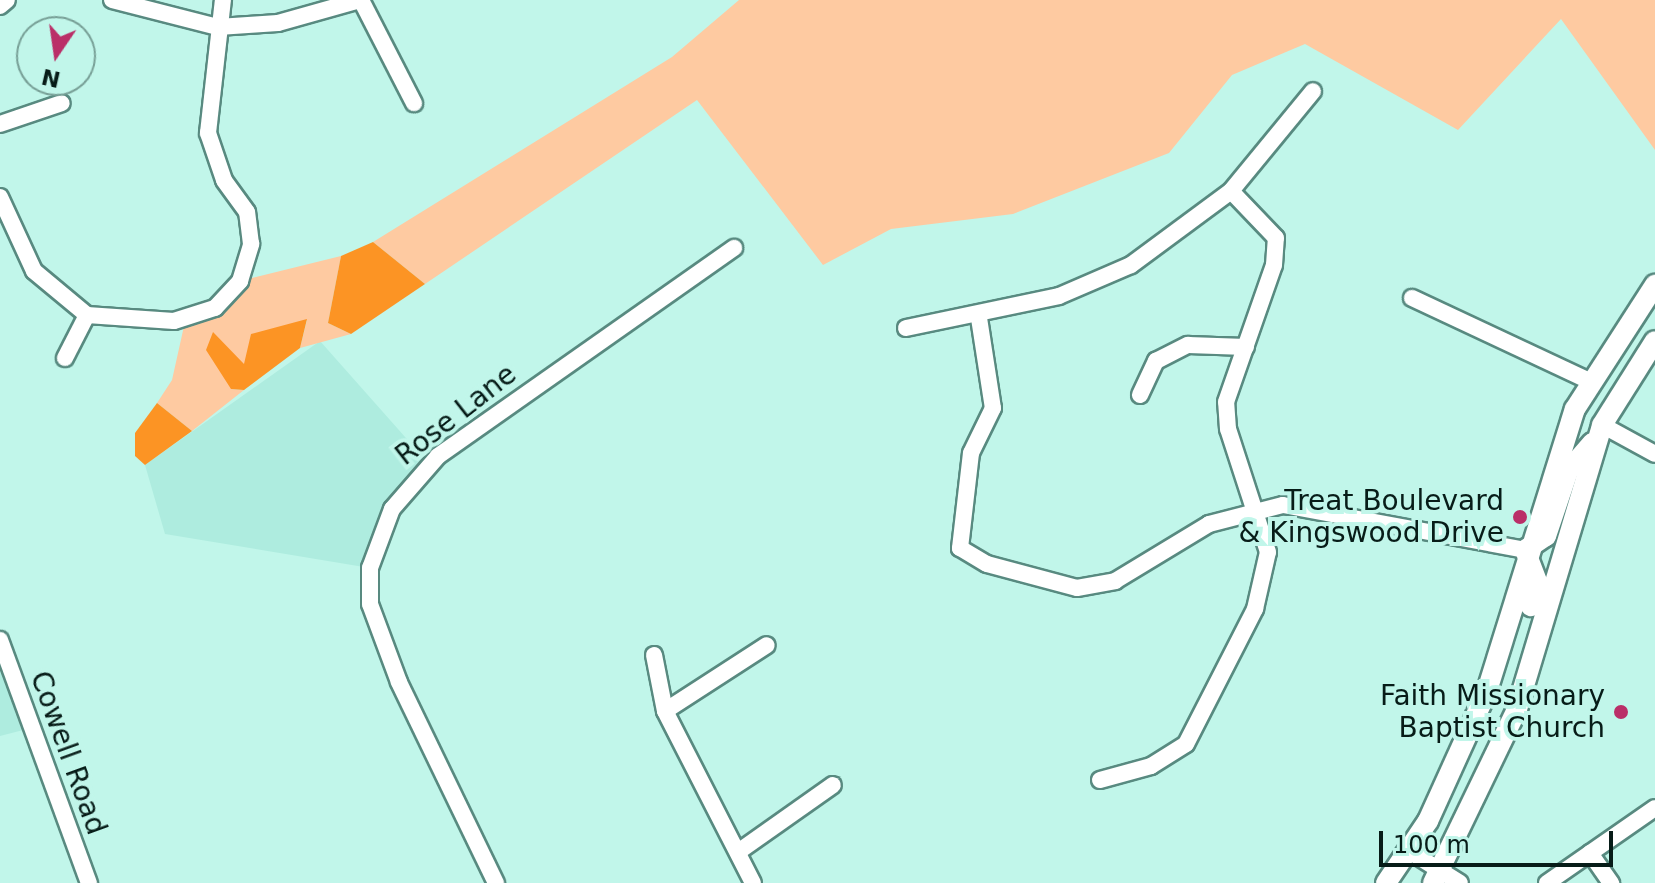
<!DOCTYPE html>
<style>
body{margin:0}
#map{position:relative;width:1655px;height:883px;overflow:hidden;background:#c1f6ea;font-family:"DejaVu Sans",sans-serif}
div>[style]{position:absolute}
.built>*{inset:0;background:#aeecdf}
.green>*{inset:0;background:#fecaa1}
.forest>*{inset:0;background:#fc9424}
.roads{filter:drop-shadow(2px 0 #588a80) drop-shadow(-2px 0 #588a80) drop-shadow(0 2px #588a80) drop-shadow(0 -2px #588a80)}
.minor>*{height:16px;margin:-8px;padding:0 8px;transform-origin:8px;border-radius:8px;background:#fff}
.major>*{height:20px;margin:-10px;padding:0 10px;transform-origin:10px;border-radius:10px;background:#fff}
.dots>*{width:22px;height:22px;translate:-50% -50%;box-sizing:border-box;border:4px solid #c1f6ea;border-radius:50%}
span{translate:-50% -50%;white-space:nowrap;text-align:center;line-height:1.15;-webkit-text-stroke:8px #c1f6ea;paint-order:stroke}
.street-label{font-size:28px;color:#071c18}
.poi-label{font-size:28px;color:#071c18}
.right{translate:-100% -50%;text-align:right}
.north{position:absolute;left:16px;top:16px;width:80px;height:80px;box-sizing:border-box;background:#c1f6ea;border:2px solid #779f96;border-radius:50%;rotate:193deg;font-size:22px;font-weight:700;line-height:32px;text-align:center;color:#071c18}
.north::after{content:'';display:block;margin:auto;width:28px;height:36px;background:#ba2f68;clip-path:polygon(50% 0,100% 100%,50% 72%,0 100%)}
.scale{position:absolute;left:1379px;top:831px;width:234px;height:36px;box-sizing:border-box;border:4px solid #071c18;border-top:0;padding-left:10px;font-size:24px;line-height:28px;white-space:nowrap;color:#071c18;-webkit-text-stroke:6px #c1f6ea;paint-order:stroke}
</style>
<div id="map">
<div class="built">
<div style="clip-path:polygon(320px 341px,429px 464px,398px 494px,370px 568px,165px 534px,145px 465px)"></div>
<div style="clip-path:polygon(0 640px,31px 728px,0 736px)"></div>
</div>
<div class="green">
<div style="clip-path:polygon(739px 0,1655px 0,1655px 150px,1561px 19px,1458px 130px,1305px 44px,1232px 75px,1169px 153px,1013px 214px,891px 229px,823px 265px,697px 100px,425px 284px,373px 242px,672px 57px)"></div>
<div style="clip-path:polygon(341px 256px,328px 323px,351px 334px,300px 348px,307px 320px,245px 364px,231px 389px,244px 390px,192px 431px,157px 403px,172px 380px,186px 317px,215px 307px,240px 281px)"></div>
</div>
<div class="forest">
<div style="clip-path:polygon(373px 242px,425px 284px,351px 334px,328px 323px,341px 256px)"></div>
<div style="clip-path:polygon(307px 319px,300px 348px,244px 390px,231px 389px,206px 350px,213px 332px,244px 364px,251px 334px)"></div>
<div style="clip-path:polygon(157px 403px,192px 431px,145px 465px,135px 456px,135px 433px)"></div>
</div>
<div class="roads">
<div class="minor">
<div style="left:112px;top:0;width:109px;rotate:14.3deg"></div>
<div style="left:218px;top:27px;width:60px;rotate:-3.8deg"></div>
<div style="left:278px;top:23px;width:85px;rotate:-15.7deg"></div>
<div style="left:361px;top:0;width:116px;rotate:62.8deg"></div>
<div style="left:0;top:6px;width:9px;rotate:-41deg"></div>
<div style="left:0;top:124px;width:65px;rotate:-18.7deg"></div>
<div style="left:0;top:197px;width:81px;rotate:65.3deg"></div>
<div style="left:34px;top:271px;width:69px;rotate:39.7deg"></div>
<div style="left:87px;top:315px;width:87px;rotate:3.9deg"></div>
<div style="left:174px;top:321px;width:43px;rotate:-17.6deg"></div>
<div style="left:215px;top:308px;width:37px;rotate:-47deg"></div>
<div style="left:240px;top:281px;width:39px;rotate:-73deg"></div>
<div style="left:251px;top:244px;width:32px;rotate:-97deg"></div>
<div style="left:247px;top:212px;width:39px;rotate:-126deg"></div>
<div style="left:224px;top:180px;width:50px;rotate:-108.8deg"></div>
<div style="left:208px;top:133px;width:134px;rotate:-83.6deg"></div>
<div style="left:1412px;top:298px;width:195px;rotate:25.1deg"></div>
<div style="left:979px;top:318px;width:91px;rotate:81.2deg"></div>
<div style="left:993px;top:408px;width:50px;rotate:116.1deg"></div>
<div style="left:971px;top:453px;width:96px;rotate:96.6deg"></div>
<div style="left:960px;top:548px;width:31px;rotate:31deg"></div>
<div style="left:987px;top:564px;width:93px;rotate:14.9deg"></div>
<div style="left:1077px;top:588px;width:39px;rotate:-10deg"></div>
<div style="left:1115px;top:581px;width:110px;rotate:-31.2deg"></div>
<div style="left:1209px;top:524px;width:76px;rotate:-14.4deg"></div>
<div style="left:1283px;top:505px;width:246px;rotate:10.5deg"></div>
<div style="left:906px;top:328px;width:156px;rotate:-11.8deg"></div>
<div style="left:1059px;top:296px;width:78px;rotate:-23.3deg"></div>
<div style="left:1131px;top:265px;width:124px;rotate:-36.5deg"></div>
<div style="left:1231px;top:191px;width:129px;rotate:-50.6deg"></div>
<div style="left:65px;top:358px;width:48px;rotate:-62.9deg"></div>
<div style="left:1140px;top:395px;width:38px;rotate:-65deg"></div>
<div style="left:1156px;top:361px;width:36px;rotate:-27deg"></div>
<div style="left:1188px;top:345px;width:58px;rotate:2deg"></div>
<div style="left:1602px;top:425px;width:60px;rotate:28.7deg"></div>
<div style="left:0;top:640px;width:259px;rotate:69.9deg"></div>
<div style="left:654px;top:655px;width:57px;rotate:78.9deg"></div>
<div style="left:665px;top:711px;width:193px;rotate:62.9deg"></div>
<div style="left:665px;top:711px;width:121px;rotate:-32.9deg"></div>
<div style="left:1100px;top:780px;width:53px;rotate:-15.4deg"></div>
<div style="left:1151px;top:766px;width:41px;rotate:-32.2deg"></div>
<div style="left:1186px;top:744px;width:152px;rotate:-62.9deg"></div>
<div style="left:1255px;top:609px;width:58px;rotate:-77.2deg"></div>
<div style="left:1268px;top:552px;width:129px;rotate:-108deg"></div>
<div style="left:1228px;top:429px;width:27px;rotate:-94deg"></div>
<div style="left:1226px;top:402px;width:145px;rotate:-70.7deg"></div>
<div style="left:1274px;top:265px;width:27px;rotate:-86deg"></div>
<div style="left:1276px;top:238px;width:65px;rotate:-133.8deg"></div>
<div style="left:1409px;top:851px;width:60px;rotate:32.1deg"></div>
<div style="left:738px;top:852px;width:116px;rotate:-35.2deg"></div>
<div style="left:1590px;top:853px;width:37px;rotate:55deg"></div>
<div style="left:496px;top:883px;width:223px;rotate:-115.8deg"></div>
<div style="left:399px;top:682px;width:83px;rotate:-110.4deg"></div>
<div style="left:370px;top:604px;width:36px;rotate:-90deg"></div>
<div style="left:370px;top:568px;width:63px;rotate:-69.6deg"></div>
<div style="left:392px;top:509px;width:70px;rotate:-49deg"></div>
<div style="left:438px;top:456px;width:362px;rotate:-35.1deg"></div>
<div style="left:1547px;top:883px;width:131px;rotate:-34.8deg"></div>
</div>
<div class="major">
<div style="left:1525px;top:550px;width:25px;rotate:-34deg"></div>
<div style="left:1546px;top:536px;width:69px;rotate:-71.3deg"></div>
<div style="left:1568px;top:471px;width:37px;rotate:-49deg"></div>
<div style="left:1525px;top:550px;width:34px;rotate:69deg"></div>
<div style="left:1537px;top:582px;width:25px;rotate:104deg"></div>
<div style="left:1386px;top:883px;width:75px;rotate:-55.9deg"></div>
<div style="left:1428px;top:821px;width:143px;rotate:-65.6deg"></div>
<div style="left:1487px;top:691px;width:295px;rotate:-72.7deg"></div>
<div style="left:1575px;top:409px;width:148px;rotate:-57.2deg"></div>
<div style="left:1433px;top:883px;width:193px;rotate:-64.2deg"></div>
<div style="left:1517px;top:709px;width:296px;rotate:-73.3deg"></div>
<div style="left:1602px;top:425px;width:99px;rotate:-57.8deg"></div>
</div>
</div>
<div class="dots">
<div style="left:1520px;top:517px;background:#ba2f68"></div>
<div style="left:1621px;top:712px;background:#ba2f68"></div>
</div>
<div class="street-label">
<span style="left:456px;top:415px;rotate:-38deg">Rose Lane</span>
<span style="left:68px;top:753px;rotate:70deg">Cowell Road</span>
</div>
<div class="poi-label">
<span class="right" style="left:1504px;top:517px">Treat Boulevard<br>&amp; Kingswood Drive</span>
<span class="right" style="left:1605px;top:712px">Faith Missionary<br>Baptist Church</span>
</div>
<div class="north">N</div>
<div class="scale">100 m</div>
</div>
